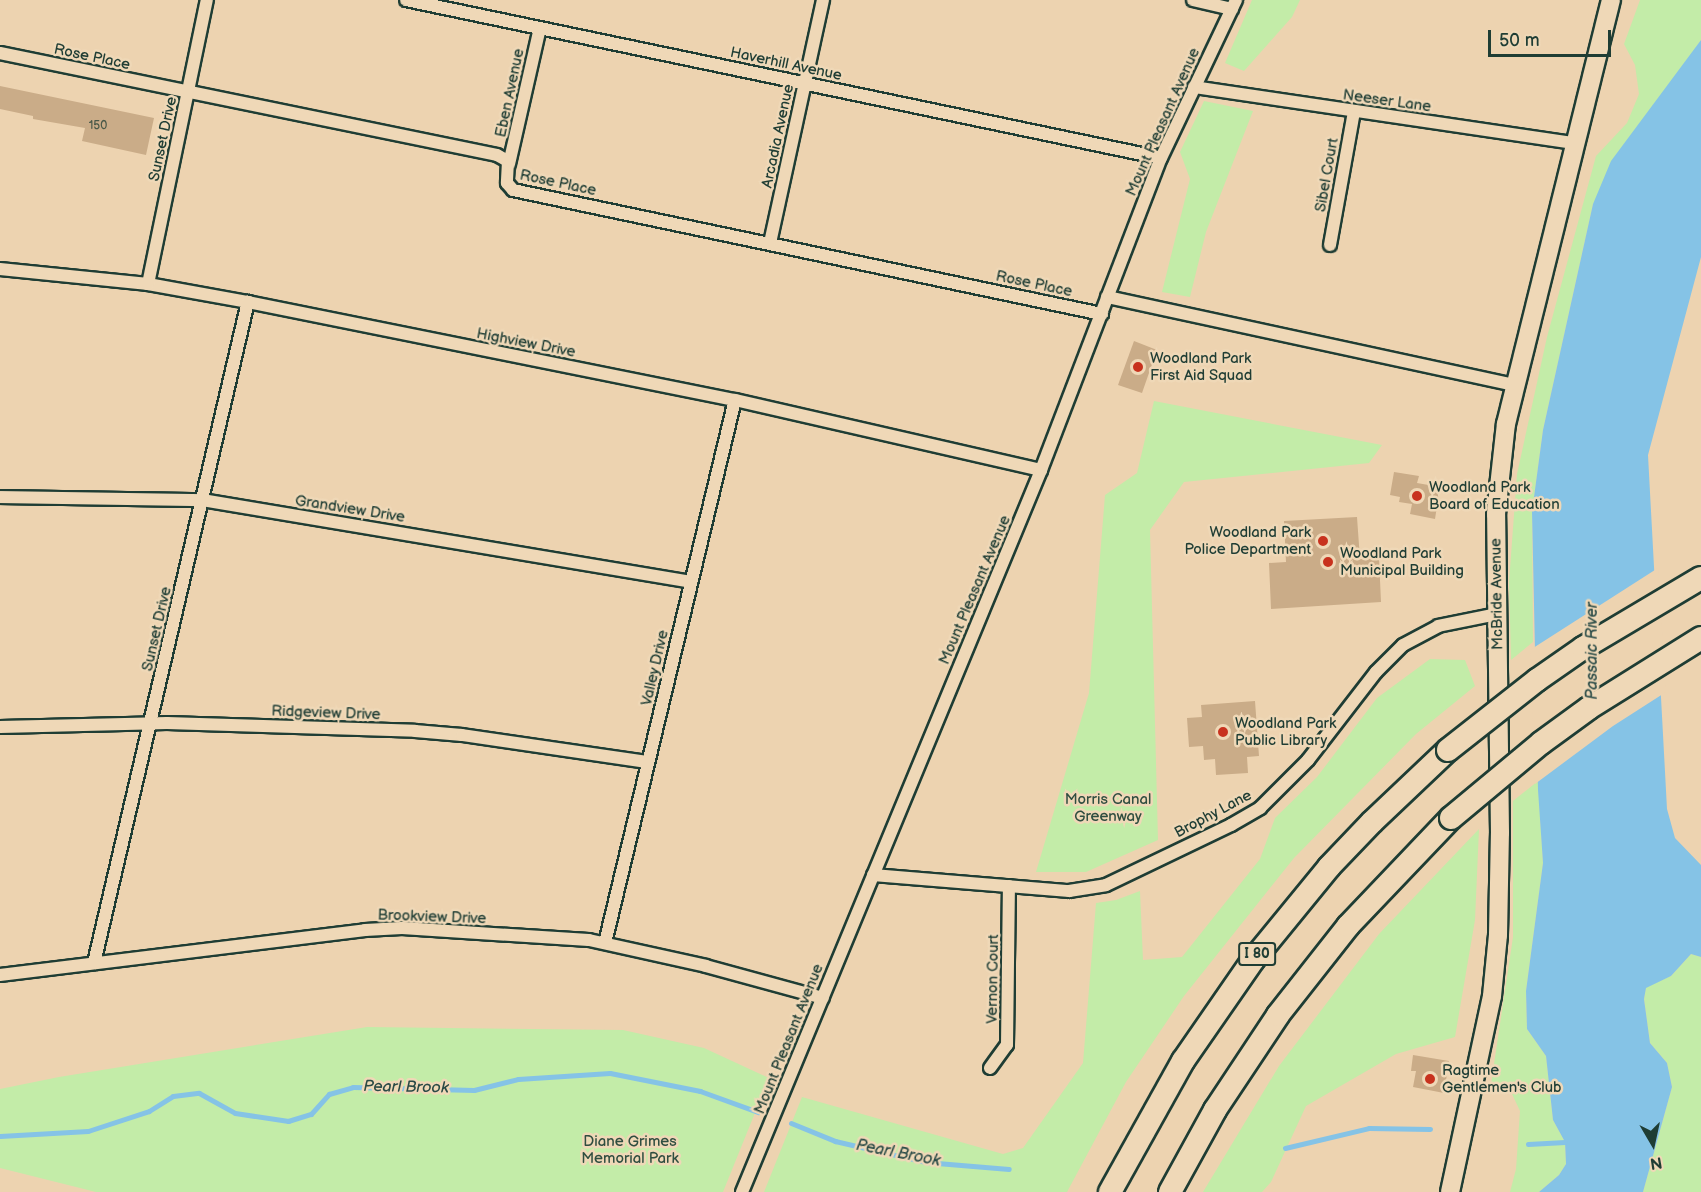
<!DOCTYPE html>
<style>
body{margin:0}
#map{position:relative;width:1701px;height:1192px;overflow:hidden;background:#edd3b0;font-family:"Balsamiq Sans",sans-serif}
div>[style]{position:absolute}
.green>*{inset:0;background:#c3eca8}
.water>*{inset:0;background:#85c3e6}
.pier>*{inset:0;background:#edd3b0}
.stream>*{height:5px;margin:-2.5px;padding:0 2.5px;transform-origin:2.5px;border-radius:2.5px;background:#85c3e6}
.building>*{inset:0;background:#caac88}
.roads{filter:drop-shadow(2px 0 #1f3d34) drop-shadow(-2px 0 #1f3d34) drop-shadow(0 2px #1f3d34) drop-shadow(0 -2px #1f3d34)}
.street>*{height:12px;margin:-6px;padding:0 6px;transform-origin:6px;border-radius:6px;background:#efd8b7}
.secondary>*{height:18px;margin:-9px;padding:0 9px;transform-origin:9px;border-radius:9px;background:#efd8b7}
.highway>*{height:22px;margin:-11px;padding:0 11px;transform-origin:11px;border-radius:11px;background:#efd8b7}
.bridges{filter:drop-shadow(2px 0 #1f3d34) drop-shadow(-2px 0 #1f3d34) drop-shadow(0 2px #1f3d34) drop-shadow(0 -2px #1f3d34)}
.highway-bridge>*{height:22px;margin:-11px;padding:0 11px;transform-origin:11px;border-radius:11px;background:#efd8b7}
.dots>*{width:16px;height:16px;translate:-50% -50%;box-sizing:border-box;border:3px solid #efd8b7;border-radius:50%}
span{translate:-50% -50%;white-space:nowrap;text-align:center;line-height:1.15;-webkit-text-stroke:5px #efd8b7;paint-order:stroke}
.number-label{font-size:12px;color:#4a5949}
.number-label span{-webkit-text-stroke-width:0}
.shield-label span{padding:2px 4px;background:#efd8b7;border:2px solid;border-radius:4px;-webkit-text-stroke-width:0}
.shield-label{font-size:14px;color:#1f3d34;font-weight:700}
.street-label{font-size:15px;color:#1f3d34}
.poi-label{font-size:15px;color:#1f3d34}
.left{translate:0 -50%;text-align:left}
.right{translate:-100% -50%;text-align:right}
.park-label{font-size:15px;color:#2f4e40}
.water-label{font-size:16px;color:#294a46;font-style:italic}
.north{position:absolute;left:1623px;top:1114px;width:60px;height:60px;-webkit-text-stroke:4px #efd8b7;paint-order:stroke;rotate:171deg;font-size:16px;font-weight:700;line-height:24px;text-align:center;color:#1f3d34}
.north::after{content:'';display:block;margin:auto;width:21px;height:27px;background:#1f3d34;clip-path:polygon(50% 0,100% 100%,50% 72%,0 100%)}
.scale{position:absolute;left:1488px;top:30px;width:123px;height:27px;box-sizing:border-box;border:3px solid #1f3d34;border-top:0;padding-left:8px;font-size:18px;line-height:21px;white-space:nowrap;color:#1f3d34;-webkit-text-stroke:4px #efd8b7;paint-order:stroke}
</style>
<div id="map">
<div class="green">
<div style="clip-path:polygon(1252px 0,1300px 0,1292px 17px,1244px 71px,1225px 63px)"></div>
<div style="clip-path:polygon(1640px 0,1701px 0,1701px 40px,1593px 204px,1543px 430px,1532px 512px,1533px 642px,1511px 660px,1509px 582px,1517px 474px,1547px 337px,1596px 156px,1627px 123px,1639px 94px,1635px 65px,1624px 44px)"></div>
<div style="clip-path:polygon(1204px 101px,1253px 111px,1206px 232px,1190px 297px,1162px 292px,1190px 179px,1180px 152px)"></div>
<div style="clip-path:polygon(1154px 401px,1382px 445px,1369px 463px,1184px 482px,1150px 530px,1158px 840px,1086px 872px,1036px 872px,1089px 693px,1105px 495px,1137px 473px)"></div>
<div style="clip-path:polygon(1430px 659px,1465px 660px,1475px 686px,1416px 734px,1294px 858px,1184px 996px,1126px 1082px,1067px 1192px,764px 1192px,802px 1097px,1003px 1154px,1023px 1148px,1083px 1063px,1096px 903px,1116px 900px,1140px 891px,1143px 960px,1182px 957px,1260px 859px,1275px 818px,1317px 777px,1377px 698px)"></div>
<div style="clip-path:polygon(1538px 781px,1543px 863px,1526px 991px,1527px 1029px,1546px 1056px,1553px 1120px,1565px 1142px,1566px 1164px,1559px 1175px,1539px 1192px,1510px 1192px,1516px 1169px,1520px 1111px,1512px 1094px,1491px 1084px,1513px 937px,1513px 801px)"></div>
<div style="clip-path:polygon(1479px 829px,1475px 920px,1455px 1037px,1396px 1054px,1306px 1106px,1271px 1182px,1262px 1192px,1203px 1192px,1279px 1066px,1379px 934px)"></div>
<div style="clip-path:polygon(1691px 954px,1701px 957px,1701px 1192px,1643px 1192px,1672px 1087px,1667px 1063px,1650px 1043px,1644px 999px,1646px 987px,1671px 976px)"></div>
<div style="clip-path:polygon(367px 1027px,623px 1030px,704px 1048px,769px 1078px,723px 1192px,96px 1192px,0 1168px,0 1089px,59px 1077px)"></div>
</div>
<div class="water">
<div style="clip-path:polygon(1701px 40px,1701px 257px,1648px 455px,1667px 809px,1675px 838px,1701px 865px,1701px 957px,1691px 954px,1671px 976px,1646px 988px,1644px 999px,1650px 1043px,1667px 1063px,1672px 1087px,1643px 1192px,1539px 1192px,1559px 1175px,1566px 1164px,1565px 1142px,1553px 1120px,1546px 1056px,1527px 1029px,1526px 991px,1543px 863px,1538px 790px,1532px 512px,1543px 430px,1593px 204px,1611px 161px)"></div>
</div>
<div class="pier">
<div style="clip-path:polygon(1658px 568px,1666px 692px,1613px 726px,1535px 784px,1530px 650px)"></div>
</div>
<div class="stream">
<div style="left:791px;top:1123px;width:48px;rotate:22.2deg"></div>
<div style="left:835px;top:1141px;width:92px;rotate:13.1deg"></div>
<div style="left:925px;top:1162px;width:84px;rotate:4.8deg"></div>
<div style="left:0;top:1136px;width:88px;rotate:-3.3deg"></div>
<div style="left:88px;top:1131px;width:64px;rotate:-18.2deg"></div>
<div style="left:149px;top:1111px;width:28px;rotate:-32deg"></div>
<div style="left:173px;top:1096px;width:26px;rotate:-7deg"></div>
<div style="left:199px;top:1093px;width:41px;rotate:29.1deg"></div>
<div style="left:235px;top:1113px;width:54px;rotate:8.6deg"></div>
<div style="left:288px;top:1121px;width:24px;rotate:-17deg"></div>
<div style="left:311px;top:1114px;width:27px;rotate:-48deg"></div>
<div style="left:329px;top:1094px;width:25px;rotate:-16deg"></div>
<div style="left:353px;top:1087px;width:121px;rotate:1.4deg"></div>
<div style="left:474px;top:1090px;width:45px;rotate:-14deg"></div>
<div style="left:518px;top:1079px;width:92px;rotate:-3.7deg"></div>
<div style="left:610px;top:1073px;width:92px;rotate:11.3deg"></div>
<div style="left:700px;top:1091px;width:62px;rotate:19.9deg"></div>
<div style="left:1528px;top:1144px;width:37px;rotate:-3deg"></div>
<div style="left:1285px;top:1148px;width:86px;rotate:-13.4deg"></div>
<div style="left:1369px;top:1128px;width:61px;rotate:0.9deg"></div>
</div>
<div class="building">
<div style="clip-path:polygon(0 86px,154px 118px,146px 155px,82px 141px,85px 128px,33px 119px,33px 116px,0 109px)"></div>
<div style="clip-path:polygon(1134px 341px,1157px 350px,1142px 393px,1118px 385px)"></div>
<div style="clip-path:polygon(1394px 472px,1419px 476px,1417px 483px,1440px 487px,1435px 519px,1410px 514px,1412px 504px,1399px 502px,1400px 497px,1390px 495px)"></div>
<div style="clip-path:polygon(1357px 517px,1360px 559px,1379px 558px,1381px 602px,1271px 609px,1269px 563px,1286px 562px,1284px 521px)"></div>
<div style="clip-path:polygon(1255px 701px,1259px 756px,1247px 757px,1248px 773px,1216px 775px,1215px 759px,1204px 760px,1203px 746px,1189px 747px,1187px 718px,1202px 717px,1201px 705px)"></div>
<div style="clip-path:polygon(1413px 1055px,1449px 1061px,1444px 1093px,1413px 1087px,1416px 1071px,1411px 1071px)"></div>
</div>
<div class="roads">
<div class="street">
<div style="left:406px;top:0;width:771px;rotate:11.82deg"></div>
<div style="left:1193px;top:0;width:40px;rotate:13deg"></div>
<div style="left:0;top:53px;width:507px;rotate:11.6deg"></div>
<div style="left:497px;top:155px;width:13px;rotate:29deg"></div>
<div style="left:508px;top:161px;width:22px;rotate:93deg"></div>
<div style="left:507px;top:183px;width:9px;rotate:49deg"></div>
<div style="left:513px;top:190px;width:602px;rotate:11.89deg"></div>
<div style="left:1194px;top:87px;width:385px;rotate:8.4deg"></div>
<div style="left:509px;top:164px;width:139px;rotate:-77.2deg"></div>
<div style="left:770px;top:243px;width:249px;rotate:-77.7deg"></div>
<div style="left:1330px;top:245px;width:136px;rotate:-79.8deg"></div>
<div style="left:0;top:269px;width:149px;rotate:5.8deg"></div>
<div style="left:148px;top:284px;width:102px;rotate:10.2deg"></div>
<div style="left:248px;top:302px;width:497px;rotate:11.4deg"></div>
<div style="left:735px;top:400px;width:314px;rotate:12.9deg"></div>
<div style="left:148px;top:284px;width:290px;rotate:-78.3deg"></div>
<div style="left:1107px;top:297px;width:416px;rotate:12.2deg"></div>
<div style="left:0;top:497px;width:202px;rotate:0.9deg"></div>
<div style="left:202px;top:500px;width:496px;rotate:9.5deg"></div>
<div style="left:0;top:727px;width:167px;rotate:-1.4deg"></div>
<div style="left:167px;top:723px;width:248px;rotate:1.8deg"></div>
<div style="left:415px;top:731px;width:47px;rotate:4.9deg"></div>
<div style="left:462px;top:735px;width:188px;rotate:8.3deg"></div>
<div style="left:873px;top:875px;width:197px;rotate:4.7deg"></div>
<div style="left:1069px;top:891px;width:37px;rotate:-9deg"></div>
<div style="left:1106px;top:885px;width:139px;rotate:-25.6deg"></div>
<div style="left:1231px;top:825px;width:34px;rotate:-30deg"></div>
<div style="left:1260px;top:808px;width:68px;rotate:-45deg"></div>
<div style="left:1308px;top:760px;width:111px;rotate:-52.3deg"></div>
<div style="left:1376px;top:672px;width:38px;rotate:-45deg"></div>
<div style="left:1403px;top:645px;width:40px;rotate:-28deg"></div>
<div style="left:1438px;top:626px;width:60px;rotate:-11.5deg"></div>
<div style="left:605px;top:943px;width:558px;rotate:-76.54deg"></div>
<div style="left:94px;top:963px;width:679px;rotate:-76.89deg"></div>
<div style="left:0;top:975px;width:368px;rotate:-7deg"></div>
<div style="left:365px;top:930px;width:37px;rotate:-3deg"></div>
<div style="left:402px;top:928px;width:187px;rotate:3.7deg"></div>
<div style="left:589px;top:940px;width:120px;rotate:12.5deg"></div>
<div style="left:706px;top:966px;width:121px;rotate:15.3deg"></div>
<div style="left:990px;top:1068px;width:29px;rotate:-54deg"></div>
<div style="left:1007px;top:1045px;width:159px;rotate:-89.3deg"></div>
<div style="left:742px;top:1192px;width:781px;rotate:-67.5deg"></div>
<div style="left:1041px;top:470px;width:334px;rotate:-69deg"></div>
<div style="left:1161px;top:158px;width:175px;rotate:-64.6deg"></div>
</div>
<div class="secondary">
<div style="left:1450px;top:1192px;width:200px;rotate:-77.9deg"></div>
<div style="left:1492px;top:996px;width:61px;rotate:-84.4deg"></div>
<div style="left:1498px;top:935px;width:102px;rotate:-88.9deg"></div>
<div style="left:1500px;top:833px;width:319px;rotate:-90.7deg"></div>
<div style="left:1496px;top:514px;width:91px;rotate:-83.7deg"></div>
<div style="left:1506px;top:424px;width:437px;rotate:-76.1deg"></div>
</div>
<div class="highway">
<div style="left:1110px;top:1192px;width:150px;rotate:-60.9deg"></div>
<div style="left:1183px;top:1061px;width:123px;rotate:-55.3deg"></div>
<div style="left:1253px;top:960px;width:120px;rotate:-50.7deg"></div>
<div style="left:1329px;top:867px;width:62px;rotate:-46.3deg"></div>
<div style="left:1372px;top:822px;width:105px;rotate:-43.5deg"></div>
<div style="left:1170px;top:1192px;width:94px;rotate:-61.2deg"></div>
<div style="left:1215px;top:1110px;width:114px;rotate:-56.4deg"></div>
<div style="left:1278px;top:1015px;width:113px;rotate:-51.8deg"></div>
<div style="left:1348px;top:926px;width:149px;rotate:-46.4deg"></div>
</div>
</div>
<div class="bridges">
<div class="highway-bridge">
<div style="left:1448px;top:750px;width:113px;rotate:-38.2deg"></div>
<div style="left:1537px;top:680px;width:56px;rotate:-34.8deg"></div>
<div style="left:1583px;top:648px;width:137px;rotate:-30.7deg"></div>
<div style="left:1451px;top:818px;width:117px;rotate:-39.8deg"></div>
<div style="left:1541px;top:743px;width:59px;rotate:-36.1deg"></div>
<div style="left:1589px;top:708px;width:132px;rotate:-32deg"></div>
</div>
</div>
<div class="dots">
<div style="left:1138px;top:367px;background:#c8321e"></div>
<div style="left:1417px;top:496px;background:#c8321e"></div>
<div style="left:1323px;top:541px;background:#c8321e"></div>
<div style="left:1328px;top:562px;background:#c8321e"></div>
<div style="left:1223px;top:732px;background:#c8321e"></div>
<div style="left:1430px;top:1079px;background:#c8321e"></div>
</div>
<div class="number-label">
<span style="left:98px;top:126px">150</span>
</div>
<div class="shield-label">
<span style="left:1257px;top:954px">I 80</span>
</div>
<div class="street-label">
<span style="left:92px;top:57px;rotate:12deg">Rose Place</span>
<span style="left:786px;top:64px;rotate:12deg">Haverhill Avenue</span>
<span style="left:510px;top:93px;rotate:-78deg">Eben Avenue</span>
<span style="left:1387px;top:101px;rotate:8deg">Neeser Lane</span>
<span style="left:1163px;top:122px;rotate:-66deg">Mount Pleasant Avenue</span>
<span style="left:778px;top:136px;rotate:-78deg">Arcadia Avenue</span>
<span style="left:163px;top:139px;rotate:-78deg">Sunset Drive</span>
<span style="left:1327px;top:175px;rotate:-80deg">Sibel Court</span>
<span style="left:558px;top:183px;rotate:12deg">Rose Place</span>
<span style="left:1034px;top:284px;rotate:12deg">Rose Place</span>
<span style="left:526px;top:343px;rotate:11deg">Highview Drive</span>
<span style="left:350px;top:509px;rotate:9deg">Grandview Drive</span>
<span style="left:975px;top:590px;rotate:-67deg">Mount Pleasant Avenue</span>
<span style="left:1497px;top:594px;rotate:-91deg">McBride Avenue</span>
<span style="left:157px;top:629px;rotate:-77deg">Sunset Drive</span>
<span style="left:655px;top:668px;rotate:-77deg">Valley Drive</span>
<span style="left:326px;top:713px;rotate:2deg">Ridgeview Drive</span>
<span style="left:1213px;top:814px;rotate:-28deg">Brophy Lane</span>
<span style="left:432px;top:917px;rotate:2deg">Brookview Drive</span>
<span style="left:993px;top:979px;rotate:-89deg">Vernon Court</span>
<span style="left:789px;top:1039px;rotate:-68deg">Mount Pleasant Avenue</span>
</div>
<div class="poi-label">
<span class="left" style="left:1150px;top:367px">Woodland Park<br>First Aid Squad</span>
<span class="left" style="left:1429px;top:496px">Woodland Park<br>Board of Education</span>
<span class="right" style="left:1311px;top:541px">Woodland Park<br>Police Department</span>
<span class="left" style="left:1340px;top:562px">Woodland Park<br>Municipal Building</span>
<span class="left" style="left:1235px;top:732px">Woodland Park<br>Public Library</span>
<span class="left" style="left:1442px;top:1079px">Ragtime<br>Gentlemen's Club</span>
</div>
<div class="park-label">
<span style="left:1108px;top:808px">Morris Canal<br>Greenway</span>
<span style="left:630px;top:1150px">Diane Grimes<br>Memorial Park</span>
</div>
<div class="water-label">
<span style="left:1593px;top:651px;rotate:-90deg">Passaic River</span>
<span style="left:406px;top:1088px;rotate:1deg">Pearl Brook</span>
<span style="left:898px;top:1154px;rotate:11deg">Pearl Brook</span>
</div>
<div class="north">N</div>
<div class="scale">50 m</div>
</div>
